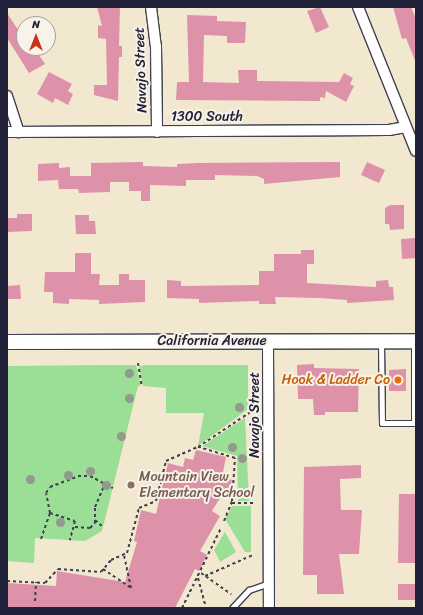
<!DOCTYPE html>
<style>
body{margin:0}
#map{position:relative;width:423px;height:615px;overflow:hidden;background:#f2e7cf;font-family:Sriracha,sans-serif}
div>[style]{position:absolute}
.green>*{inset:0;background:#9bde95}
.building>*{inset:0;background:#dd92aa}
.path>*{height:2px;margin-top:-1px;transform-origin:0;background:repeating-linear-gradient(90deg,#414051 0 3px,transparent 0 6px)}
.roads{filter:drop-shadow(1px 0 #414051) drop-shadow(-1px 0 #414051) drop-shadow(0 1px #414051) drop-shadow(0 -1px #414051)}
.service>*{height:5px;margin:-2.5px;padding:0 2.5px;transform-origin:2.5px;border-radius:2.5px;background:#fff}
.minor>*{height:10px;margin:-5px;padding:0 5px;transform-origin:5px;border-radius:5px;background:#fff}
.secondary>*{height:14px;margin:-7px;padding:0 7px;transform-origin:7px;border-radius:7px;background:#fff}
.trees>*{width:9px;height:9px;margin:-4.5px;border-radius:50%;background:#93998c}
.dots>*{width:11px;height:11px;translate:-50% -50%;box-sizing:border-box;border:2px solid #f7f3e8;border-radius:50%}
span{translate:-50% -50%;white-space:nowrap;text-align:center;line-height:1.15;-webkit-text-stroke:4px #f7f3e8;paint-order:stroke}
.street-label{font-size:14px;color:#22223b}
.food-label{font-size:14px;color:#c56008}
.right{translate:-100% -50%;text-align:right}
.education-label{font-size:14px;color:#785e54}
.left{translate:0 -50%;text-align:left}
.frame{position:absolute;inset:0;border:8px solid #22223b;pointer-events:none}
.north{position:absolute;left:16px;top:16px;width:40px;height:40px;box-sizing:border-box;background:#f7f3e8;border:1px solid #a29fa3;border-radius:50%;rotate:0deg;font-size:11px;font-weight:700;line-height:16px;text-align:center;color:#22223b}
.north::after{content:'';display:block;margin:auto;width:14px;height:18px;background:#c8321e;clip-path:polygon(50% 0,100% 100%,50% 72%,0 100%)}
</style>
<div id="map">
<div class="green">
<div style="clip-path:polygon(105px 365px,136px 365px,141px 385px,138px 386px,102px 531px,85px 541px,35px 538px,34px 563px,7px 561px,7px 366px)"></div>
<div style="clip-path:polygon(144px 365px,248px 365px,248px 409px,198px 446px,204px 413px,166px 413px,166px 388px,143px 386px,139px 367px)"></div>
<div style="clip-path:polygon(245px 418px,249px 501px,238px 501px,237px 456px,202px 446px)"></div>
<div style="clip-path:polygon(232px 506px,251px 506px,251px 552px,245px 552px,225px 519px)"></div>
<div style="clip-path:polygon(225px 532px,236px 552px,220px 562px,214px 550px)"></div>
</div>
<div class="building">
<div style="clip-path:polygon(97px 7px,120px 7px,119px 46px,122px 46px,122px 57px,119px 57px,118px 101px,94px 95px,94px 85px,107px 85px,106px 39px,98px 38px,98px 25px,102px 26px)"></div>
<div style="clip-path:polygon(320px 7px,329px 27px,316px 33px,307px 11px)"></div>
<div style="clip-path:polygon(393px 7px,411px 7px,416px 19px,416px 63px,406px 38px,402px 39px)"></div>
<div style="clip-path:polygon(7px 13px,24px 39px,24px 48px,51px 48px,39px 55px,45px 64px,29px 73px,7px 38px)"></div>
<div style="clip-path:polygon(187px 15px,217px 16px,217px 21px,246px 22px,245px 43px,227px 43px,227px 36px,204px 35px,203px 82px,239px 83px,238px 70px,257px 70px,257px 81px,339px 82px,344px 73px,353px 78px,350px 84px,354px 86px,346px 102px,326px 91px,325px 98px,320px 97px,320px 101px,176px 100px,177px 82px,189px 82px)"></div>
<div style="clip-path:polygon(49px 72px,72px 84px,68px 91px,73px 94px,68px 105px,55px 98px,53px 103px,37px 94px)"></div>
<div style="clip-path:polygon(143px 162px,143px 166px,177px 167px,177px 164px,198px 163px,340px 162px,340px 177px,264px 184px,264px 179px,257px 176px,215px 175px,215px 180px,186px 180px,186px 186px,150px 185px,150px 201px,141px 201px,141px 191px,129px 191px,129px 182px,110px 182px,110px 192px,79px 193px,78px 189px,59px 189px,58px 180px,38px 181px,38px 164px,59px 163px,59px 168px,70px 167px,70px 176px,91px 176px,91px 163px)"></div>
<div style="clip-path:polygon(367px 162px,385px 170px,379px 183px,361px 175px)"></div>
<div style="clip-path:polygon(390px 205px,404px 205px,404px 229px,390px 230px,389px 224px,385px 224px,385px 208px)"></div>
<div style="clip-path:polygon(17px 214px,32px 214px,32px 231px,7px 232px,7px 218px,17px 218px)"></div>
<div style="clip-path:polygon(75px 215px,89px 215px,89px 221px,95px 221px,96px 234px,76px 234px)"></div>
<div style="clip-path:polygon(415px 238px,416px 258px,402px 259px,401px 239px)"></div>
<div style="clip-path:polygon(301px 250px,314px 250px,314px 264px,307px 264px,307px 283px,376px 287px,376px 281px,388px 280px,389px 287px,393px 287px,394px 300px,347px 303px,347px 300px,319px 298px,275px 297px,276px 304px,259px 304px,259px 301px,199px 303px,199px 299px,167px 298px,167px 280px,181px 281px,181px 286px,259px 285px,259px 271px,274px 271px,274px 254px,301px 254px)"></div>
<div style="clip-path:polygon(75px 253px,91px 253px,91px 274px,100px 274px,99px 285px,119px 285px,119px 274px,129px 274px,129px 280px,145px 280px,145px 302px,99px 304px,99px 300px,69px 299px,69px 304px,53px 303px,53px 292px,44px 292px,45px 272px,75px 272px)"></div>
<div style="clip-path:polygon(20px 285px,21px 299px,7px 299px,7px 286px)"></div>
<div style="clip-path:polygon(314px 364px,314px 368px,359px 369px,358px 412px,325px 412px,325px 415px,314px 415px,313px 399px,298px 399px,297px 365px)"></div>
<div style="clip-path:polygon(406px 369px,406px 391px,389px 391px,389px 370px)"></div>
<div style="clip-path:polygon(196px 450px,226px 457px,222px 477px,232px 480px,228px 494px,223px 493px,212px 511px,220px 516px,200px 551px,207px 555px,199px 571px,195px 569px,175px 608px,7px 608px,7px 583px,56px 586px,57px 571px,125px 582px,137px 542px,134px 541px,141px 510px,156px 514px,168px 463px,183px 467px,185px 458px,193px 460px)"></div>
<div style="clip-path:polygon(361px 465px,361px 478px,340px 479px,341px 510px,362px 510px,359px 554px,339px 554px,344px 594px,317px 594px,317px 575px,303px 575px,304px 467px)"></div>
<div style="clip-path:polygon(399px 494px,416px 494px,416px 563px,398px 563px)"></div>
<div style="clip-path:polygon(398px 584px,416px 584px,416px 600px,398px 600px)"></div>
</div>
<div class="path">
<div style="left:138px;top:363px;width:24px;rotate:81deg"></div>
<div style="left:158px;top:494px;width:16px;rotate:15deg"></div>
<div style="left:232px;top:503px;width:21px"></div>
<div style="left:50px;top:513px;width:26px;rotate:18deg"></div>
<div style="left:75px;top:521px;width:20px;rotate:105deg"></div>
<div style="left:95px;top:520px;width:11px;rotate:41deg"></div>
<div style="left:224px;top:521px;width:22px;rotate:-68deg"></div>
<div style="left:232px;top:501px;width:43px;rotate:-86deg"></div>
<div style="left:235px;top:458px;width:39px;rotate:-163deg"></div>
<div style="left:198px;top:447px;width:65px;rotate:-33.7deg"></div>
<div style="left:75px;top:527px;width:15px;rotate:4deg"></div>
<div style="left:90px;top:528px;width:7px;rotate:-45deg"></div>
<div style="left:95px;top:523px;width:16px;rotate:-90deg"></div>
<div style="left:95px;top:507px;width:23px;rotate:-67deg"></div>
<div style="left:41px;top:539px;width:28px;rotate:-71deg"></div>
<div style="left:50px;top:513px;width:20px;rotate:-101deg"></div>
<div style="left:46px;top:493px;width:7px;rotate:-56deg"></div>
<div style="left:50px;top:487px;width:30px;rotate:-21deg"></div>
<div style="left:78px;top:476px;width:12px"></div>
<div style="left:90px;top:476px;width:26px;rotate:28deg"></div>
<div style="left:103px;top:569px;width:34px;rotate:34deg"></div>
<div style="left:131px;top:588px;width:35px;rotate:-102deg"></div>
<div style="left:201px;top:573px;width:37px;rotate:35deg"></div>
<div style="left:205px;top:576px;width:52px;rotate:-23.6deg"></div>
<div style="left:198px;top:578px;width:31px;rotate:75deg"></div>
<div style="left:7px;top:581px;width:38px;rotate:3deg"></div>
<div style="left:45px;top:583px;width:19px;rotate:-47deg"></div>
<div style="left:58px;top:569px;width:43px;rotate:4deg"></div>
<div style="left:101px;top:572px;width:16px;rotate:-50deg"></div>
<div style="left:111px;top:560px;width:17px;rotate:-24deg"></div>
<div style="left:127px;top:553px;width:47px;rotate:-75.1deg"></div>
<div style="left:139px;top:508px;width:18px;rotate:-22deg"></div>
<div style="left:156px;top:501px;width:41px;rotate:-76deg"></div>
<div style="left:166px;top:461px;width:35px;rotate:-24deg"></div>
<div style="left:35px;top:601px;width:19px;rotate:-87deg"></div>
<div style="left:182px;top:608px;width:89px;rotate:-64deg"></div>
</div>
<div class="roads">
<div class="service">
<div style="left:381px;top:342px;width:81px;rotate:89.3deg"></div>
<div style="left:382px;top:423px;width:32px"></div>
<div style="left:414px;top:423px;width:81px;rotate:-90deg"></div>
<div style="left:232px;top:608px;width:25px;rotate:-47deg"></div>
<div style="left:249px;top:590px;width:21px;rotate:-19deg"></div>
</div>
<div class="minor">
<div style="left:151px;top:7px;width:39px;rotate:83deg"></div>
<div style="left:156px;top:46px;width:86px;rotate:89.3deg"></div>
<div style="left:358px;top:7px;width:155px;rotate:68.1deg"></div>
<div style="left:7px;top:96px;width:38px;rotate:72deg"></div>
<div style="left:7px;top:132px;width:382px;rotate:-0.3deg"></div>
<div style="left:389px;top:130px;width:17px;rotate:-10deg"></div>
<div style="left:268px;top:341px;width:267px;rotate:89.8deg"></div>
</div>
<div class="secondary">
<div style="left:7px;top:342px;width:409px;rotate:-0.1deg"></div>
</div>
</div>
<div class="trees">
<div style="left:129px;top:373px"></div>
<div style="left:129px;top:398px"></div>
<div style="left:239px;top:407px"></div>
<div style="left:121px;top:436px"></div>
<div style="left:232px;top:447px"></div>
<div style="left:242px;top:458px"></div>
<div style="left:90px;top:471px"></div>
<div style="left:68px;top:475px"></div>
<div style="left:30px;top:479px"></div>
<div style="left:106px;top:485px"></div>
<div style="left:60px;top:522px"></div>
</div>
<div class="dots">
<div style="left:398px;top:380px;background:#e8710a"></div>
<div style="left:131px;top:485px;background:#8d6e63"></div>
</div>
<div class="street-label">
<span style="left:141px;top:70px;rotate:-92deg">Navajo Street</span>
<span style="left:207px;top:117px">1300 South</span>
<span style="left:212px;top:341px">California Avenue</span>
<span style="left:255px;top:415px;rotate:-90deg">Navajo Street</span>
</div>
<div class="food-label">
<span class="right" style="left:390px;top:380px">Hook &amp; Ladder Co</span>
</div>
<div class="education-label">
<span class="left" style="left:139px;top:485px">Mountain View<br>Elementary School</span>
</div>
<div class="frame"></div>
<div class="north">N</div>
</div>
